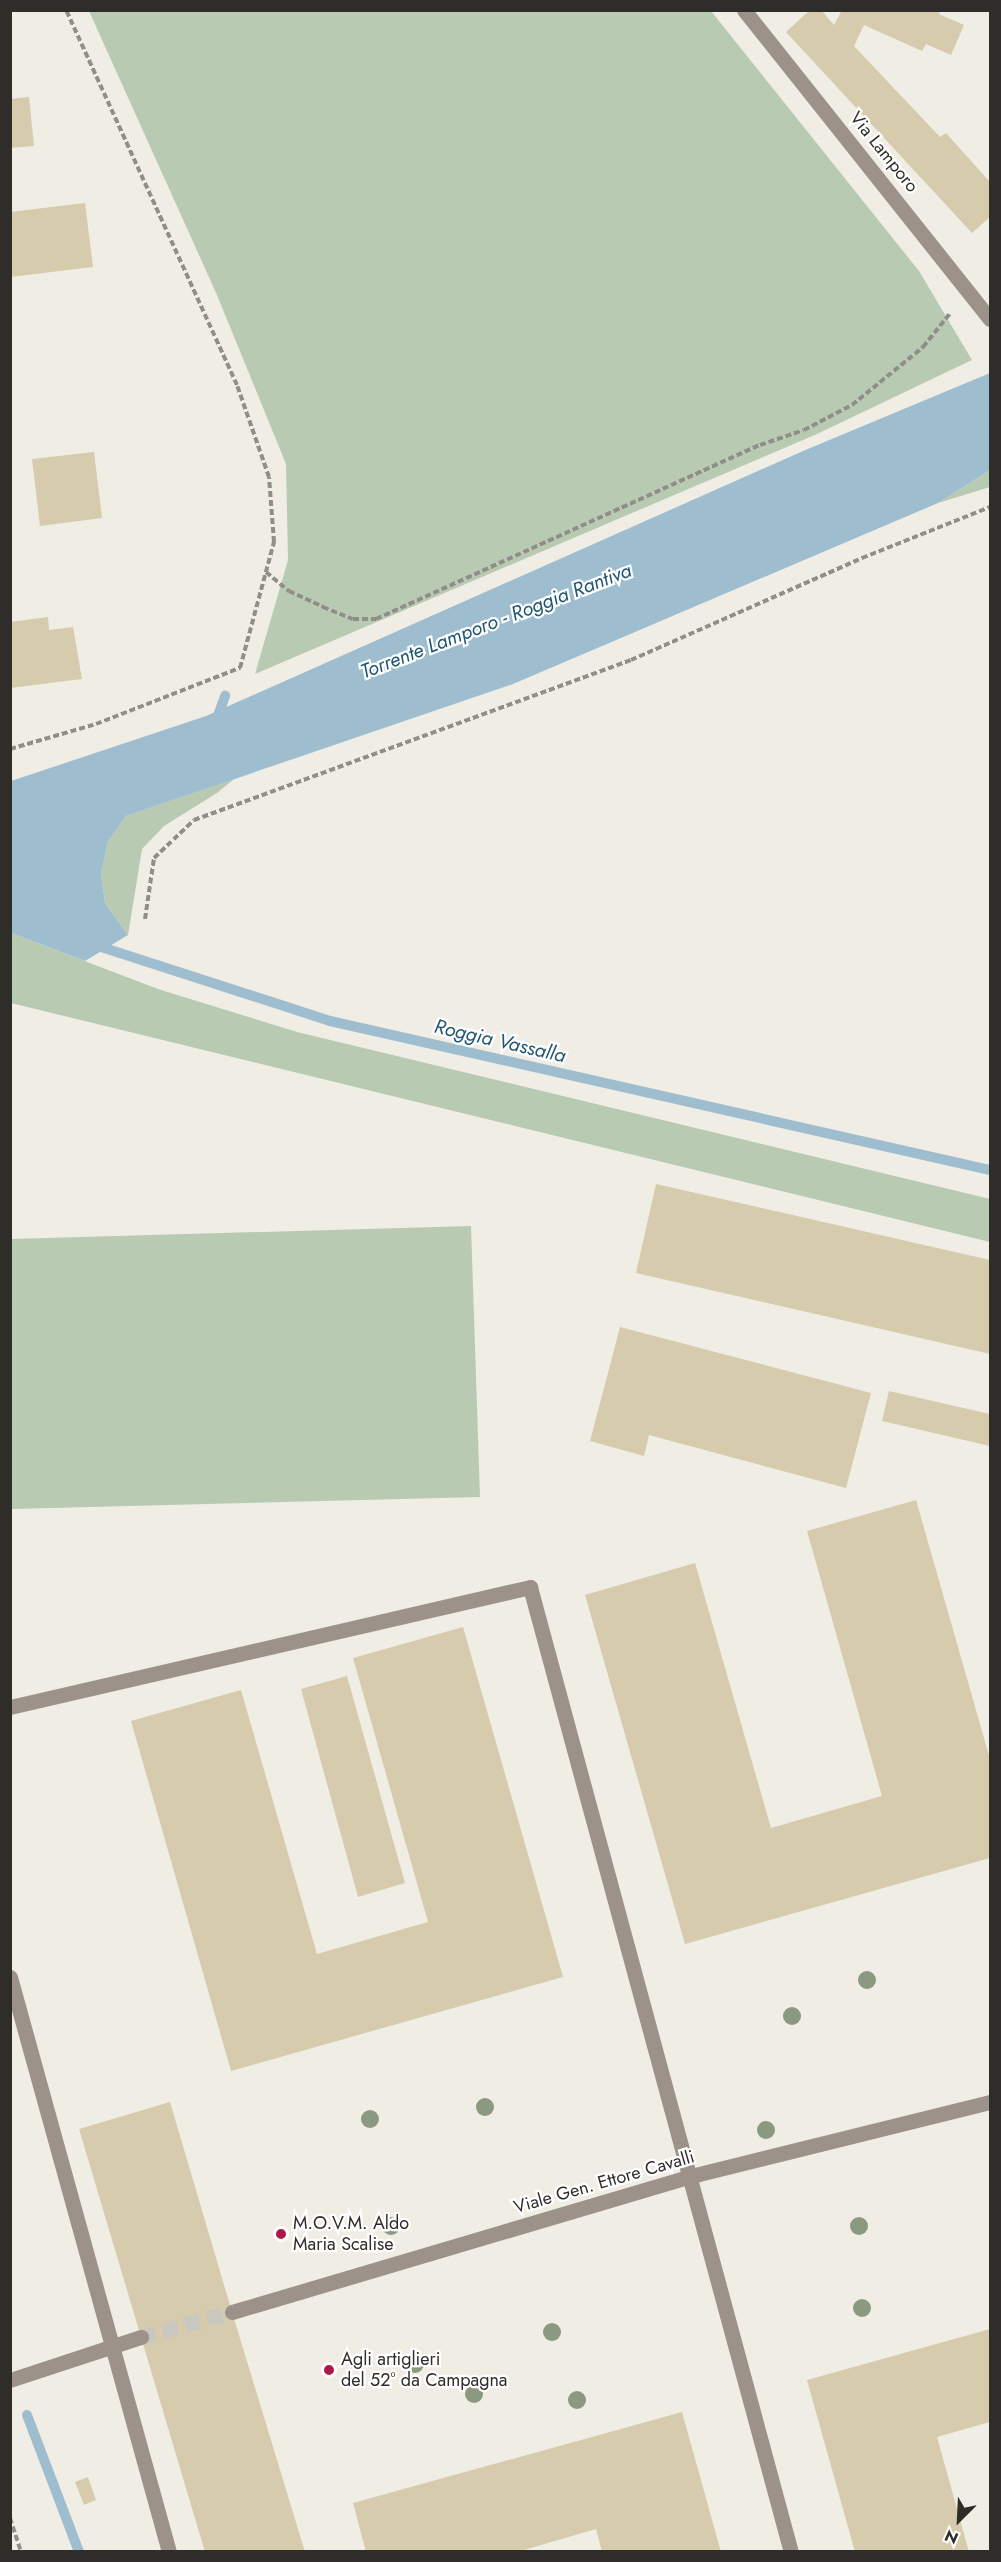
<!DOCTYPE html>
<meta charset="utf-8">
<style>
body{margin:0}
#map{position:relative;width:1001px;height:2562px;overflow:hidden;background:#f0ede5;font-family:Jost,sans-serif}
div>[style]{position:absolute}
.green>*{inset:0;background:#b8cab2}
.water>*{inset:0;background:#9ebed0}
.stream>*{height:10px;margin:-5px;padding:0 5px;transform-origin:5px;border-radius:5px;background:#9ebed0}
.building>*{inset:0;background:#d6cbac}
.minor-tunnel>*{height:15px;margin-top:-7.5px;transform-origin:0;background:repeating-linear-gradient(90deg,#c9c7c0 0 15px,transparent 0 23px)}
.path>*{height:4px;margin-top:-2px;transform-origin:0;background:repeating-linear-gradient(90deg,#908e88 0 6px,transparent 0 9px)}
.minor>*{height:15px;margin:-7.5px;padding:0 7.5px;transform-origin:7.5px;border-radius:7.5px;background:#9d9289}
.trees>*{width:18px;height:18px;margin:-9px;border-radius:50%;background:#8a9980}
.dots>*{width:16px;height:16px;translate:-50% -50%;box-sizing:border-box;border:3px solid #fff;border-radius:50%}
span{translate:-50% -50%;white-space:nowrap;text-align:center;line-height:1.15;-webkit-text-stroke:4.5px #fff;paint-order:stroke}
.street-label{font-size:18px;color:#2e2d2a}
.poi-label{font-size:18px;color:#2e2d2a}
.left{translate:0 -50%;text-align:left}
.water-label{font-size:20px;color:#1f5672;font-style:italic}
.frame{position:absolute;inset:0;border:12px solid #2e2d2a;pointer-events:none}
.north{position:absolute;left:929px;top:2490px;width:60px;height:60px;-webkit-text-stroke:4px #fff;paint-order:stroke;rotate:204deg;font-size:16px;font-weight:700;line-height:24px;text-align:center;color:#2e2d2a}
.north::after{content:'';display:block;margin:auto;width:21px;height:27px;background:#2e2d2a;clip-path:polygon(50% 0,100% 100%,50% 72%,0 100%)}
</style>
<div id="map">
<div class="green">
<div style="clip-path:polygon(89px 11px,711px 11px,919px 271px,972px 360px,817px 434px,255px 674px,288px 560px,286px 464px,217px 295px)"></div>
<div style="clip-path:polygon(990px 470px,990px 487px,938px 503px)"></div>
<div style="clip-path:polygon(234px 779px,217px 793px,164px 826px,142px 849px,128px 935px,105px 903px,101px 873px,108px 842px,126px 816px)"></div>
<div style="clip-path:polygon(11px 933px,158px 989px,297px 1032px,990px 1199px,990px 1242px,11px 1003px)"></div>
<div style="clip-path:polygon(471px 1226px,480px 1497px,12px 1509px,11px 1239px)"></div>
</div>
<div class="water">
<div style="clip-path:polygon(990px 373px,990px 470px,938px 503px,513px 684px,126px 816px,108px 842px,101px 873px,105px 903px,128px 935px,85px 961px,11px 933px,11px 781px,206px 716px,803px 451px)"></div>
</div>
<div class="stream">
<div style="left:216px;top:721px;width:27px;rotate:-70deg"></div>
<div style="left:95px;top:945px;width:247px;rotate:17.9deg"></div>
<div style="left:330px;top:1021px;width:677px;rotate:12.72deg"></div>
<div style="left:27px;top:2415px;width:147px;rotate:69.2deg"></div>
</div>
<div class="building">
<div style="clip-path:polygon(810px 10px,821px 10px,834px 25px,842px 10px,940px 10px,939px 14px,964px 25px,951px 55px,926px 44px,922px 51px,864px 25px,854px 46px,940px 137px,946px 133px,990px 182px,990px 217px,972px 233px,786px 32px)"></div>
<div style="clip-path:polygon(29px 97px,34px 146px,10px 148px,10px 99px)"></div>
<div style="clip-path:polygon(85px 203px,93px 267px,10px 277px,10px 212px)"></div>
<div style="clip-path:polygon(94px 452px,102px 518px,40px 526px,32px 459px)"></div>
<div style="clip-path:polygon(48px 617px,49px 630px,73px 627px,82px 679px,10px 688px,10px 622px)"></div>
<div style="clip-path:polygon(656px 1184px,990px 1260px,990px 1354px,636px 1273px)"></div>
<div style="clip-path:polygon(620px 1327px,871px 1393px,846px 1488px,649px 1435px,644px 1456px,590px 1441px)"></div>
<div style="clip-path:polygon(889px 1391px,990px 1414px,990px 1446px,882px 1421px)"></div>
<div style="clip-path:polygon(916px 1500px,990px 1759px,990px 1858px,685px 1944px,585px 1595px,695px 1563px,771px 1828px,882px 1796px,807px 1531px)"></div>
<div style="clip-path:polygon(463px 1627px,563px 1977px,231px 2071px,131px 1721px,241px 1690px,317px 1954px,428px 1922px,353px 1658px)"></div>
<div style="clip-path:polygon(347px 1676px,405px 1883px,358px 1897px,301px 1689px)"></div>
<div style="clip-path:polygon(170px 2102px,232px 2312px,305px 2552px,205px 2552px,79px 2129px)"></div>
<div style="clip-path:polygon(990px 2329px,990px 2422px,937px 2437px,969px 2552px,855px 2552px,807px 2380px)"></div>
<div style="clip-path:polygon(682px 2412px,721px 2552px,602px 2552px,596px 2529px,517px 2552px,366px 2552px,353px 2503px)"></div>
<div style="clip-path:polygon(88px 2477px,96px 2500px,84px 2505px,75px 2482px)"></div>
</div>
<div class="minor-tunnel">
<div style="left:141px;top:2337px;width:94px;rotate:-15.4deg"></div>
</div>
<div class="path">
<div style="left:266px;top:572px;width:30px;rotate:40deg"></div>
<div style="left:289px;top:591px;width:38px;rotate:25deg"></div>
<div style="left:323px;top:607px;width:32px;rotate:22deg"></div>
<div style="left:353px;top:619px;width:23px"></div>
<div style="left:376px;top:619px;width:422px;rotate:-24.4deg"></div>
<div style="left:760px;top:445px;width:46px;rotate:-18.8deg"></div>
<div style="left:804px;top:430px;width:54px;rotate:-27.5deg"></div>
<div style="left:852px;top:405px;width:92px;rotate:-39.2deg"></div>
<div style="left:923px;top:347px;width:45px;rotate:-51.3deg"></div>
<div style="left:10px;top:749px;width:90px;rotate:-16.2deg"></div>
<div style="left:96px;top:724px;width:155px;rotate:-21.3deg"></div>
<div style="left:240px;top:668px;width:131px;rotate:-74.9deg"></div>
<div style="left:274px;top:542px;width:65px;rotate:-94.4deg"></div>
<div style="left:269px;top:477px;width:97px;rotate:-109.2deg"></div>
<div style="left:237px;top:385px;width:412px;rotate:-114.5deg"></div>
<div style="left:145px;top:919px;width:62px;rotate:-81.6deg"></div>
<div style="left:154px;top:858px;width:55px;rotate:-43.5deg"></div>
<div style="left:194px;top:820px;width:465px;rotate:-20.1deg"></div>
<div style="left:631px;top:660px;width:253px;rotate:-23.8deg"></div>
<div style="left:862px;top:558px;width:138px;rotate:-21.7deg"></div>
<div style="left:10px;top:2518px;width:36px;rotate:72deg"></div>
</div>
<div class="minor">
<div style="left:744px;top:10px;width:395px;rotate:51.5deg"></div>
<div style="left:10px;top:1707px;width:534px;rotate:-12.99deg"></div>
<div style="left:530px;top:1587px;width:1000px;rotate:74.87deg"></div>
<div style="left:10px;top:1977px;width:597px;rotate:74.54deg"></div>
<div style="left:232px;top:2312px;width:475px;rotate:-16.5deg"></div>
<div style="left:687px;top:2177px;width:312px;rotate:-13.9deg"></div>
<div style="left:10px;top:2380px;width:138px;rotate:-18.2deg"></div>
</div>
<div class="trees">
<div style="left:867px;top:1980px"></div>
<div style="left:792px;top:2016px"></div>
<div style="left:485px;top:2107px"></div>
<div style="left:370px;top:2119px"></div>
<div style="left:766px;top:2130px"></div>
<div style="left:391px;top:2226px"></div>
<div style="left:859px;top:2226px"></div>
<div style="left:862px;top:2308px"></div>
<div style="left:552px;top:2332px"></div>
<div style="left:415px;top:2364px"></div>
<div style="left:474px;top:2394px"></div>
<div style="left:577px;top:2400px"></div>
</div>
<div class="dots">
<div style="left:281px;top:2234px;background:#ac1a4b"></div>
<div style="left:329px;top:2370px;background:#ac1a4b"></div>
</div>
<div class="street-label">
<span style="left:884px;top:152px;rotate:51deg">Via Lamporo</span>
<span style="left:604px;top:2182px;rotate:-16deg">Viale Gen. Ettore Cavalli</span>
</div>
<div class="poi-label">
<span class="left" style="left:293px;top:2234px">M.O.V.M. Aldo<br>Maria Scalise</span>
<span class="left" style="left:341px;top:2370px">Agli artiglieri<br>del 52° da Campagna</span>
</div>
<div class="water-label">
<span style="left:496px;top:621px;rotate:-21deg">Torrente Lamporo - Roggia Rantiva</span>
<span style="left:500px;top:1041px;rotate:13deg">Roggia Vassalla</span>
</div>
<div class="frame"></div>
<div class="north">N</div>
</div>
